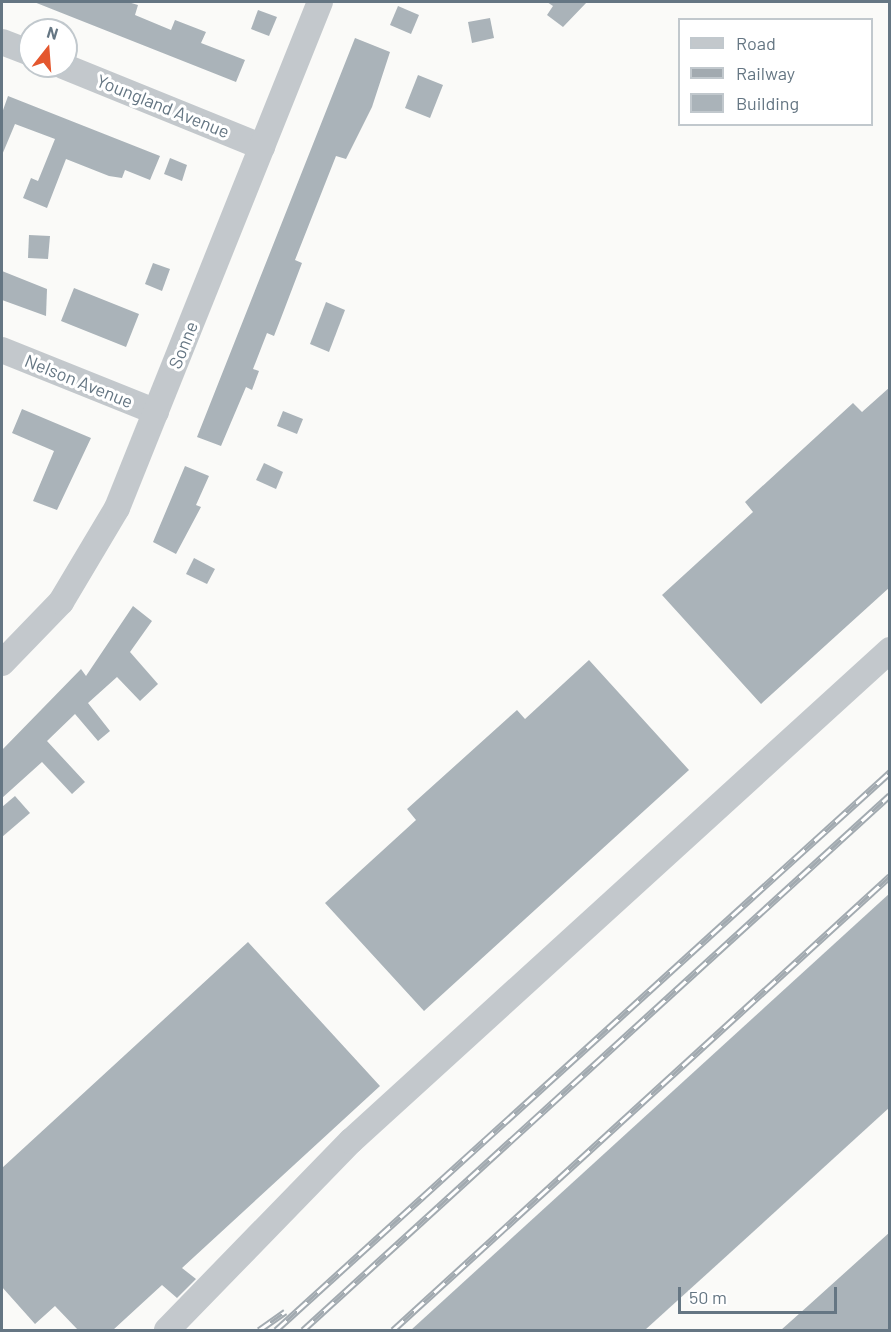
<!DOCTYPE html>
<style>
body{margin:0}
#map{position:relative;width:891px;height:1332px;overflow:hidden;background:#fafaf8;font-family:Barlow,sans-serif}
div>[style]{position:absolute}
.building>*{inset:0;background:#aab3b9}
.minor>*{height:26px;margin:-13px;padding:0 13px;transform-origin:13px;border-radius:13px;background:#c3c8cc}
.rail>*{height:7px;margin-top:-3.5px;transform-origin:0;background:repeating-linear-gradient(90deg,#fff 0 14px,#a2aab0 0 28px);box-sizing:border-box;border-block:2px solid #a2aab0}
span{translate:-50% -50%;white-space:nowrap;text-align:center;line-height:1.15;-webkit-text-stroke:6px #fff;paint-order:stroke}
.street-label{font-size:18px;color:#657683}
.frame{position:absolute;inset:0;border:3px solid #657683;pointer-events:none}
.legend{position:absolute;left:678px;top:18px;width:195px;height:108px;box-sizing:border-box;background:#fff;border:2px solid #c1c8cd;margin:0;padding:8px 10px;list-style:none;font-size:18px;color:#657683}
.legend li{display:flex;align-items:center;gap:12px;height:30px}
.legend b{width:30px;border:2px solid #c1c8cd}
.north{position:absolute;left:18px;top:18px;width:60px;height:60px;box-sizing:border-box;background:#fff;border:2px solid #c1c8cd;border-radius:50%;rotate:17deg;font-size:16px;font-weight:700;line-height:24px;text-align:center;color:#657683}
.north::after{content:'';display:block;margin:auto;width:21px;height:27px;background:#e4572e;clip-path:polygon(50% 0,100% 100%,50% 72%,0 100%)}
.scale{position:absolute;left:678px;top:1287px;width:159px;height:27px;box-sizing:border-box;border:3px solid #657683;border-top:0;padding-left:8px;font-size:18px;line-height:21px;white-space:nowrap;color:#657683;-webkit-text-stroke:4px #fff;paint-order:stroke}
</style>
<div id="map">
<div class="building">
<div style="clip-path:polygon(34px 2px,128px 2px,138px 5px,135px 15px,171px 30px,175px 20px,206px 32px,201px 43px,245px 60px,236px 82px)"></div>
<div style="clip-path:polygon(547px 2px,587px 2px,563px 27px,547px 15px,553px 6px)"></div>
<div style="clip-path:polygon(398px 6px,419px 15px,411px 34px,390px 25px)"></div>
<div style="clip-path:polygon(258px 10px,277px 17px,269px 36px,251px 29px)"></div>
<div style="clip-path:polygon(490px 18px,494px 38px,472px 43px,468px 22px)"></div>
<div style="clip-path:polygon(355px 38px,390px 52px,372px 107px,346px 159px,336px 156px,295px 260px,302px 263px,281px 318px,274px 336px,267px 333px,253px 369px,259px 371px,252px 390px,246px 387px,221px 446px,197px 437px)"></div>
<div style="clip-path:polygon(418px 75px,443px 85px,430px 118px,405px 108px)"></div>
<div style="clip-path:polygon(8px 96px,160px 156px,150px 180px,125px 170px,122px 178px,109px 176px,66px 159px,47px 208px,23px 198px,31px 178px,38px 181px,55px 139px,15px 124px,2px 155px,2px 113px)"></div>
<div style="clip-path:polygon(170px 158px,187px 165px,182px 181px,164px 174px)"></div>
<div style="clip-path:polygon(29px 235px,50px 236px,48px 259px,28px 258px)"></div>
<div style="clip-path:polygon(153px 263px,170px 269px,162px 291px,145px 284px)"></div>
<div style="clip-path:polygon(2px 271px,47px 289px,46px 316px,2px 300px)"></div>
<div style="clip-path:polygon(74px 288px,139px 314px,126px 347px,61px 321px)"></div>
<div style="clip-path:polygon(326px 302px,345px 310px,329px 352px,310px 344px)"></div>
<div style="clip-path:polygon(890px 387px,890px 587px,761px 704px,662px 595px,753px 512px,745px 502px,853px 403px,862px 412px)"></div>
<div style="clip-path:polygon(22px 409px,91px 438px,57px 510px,33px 501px,54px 451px,12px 433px)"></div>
<div style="clip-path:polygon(283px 411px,303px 419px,297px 434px,277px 426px)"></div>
<div style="clip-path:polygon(264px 463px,283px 472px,276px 489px,256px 480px)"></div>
<div style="clip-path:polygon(185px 466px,209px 476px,196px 505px,201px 507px,176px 554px,153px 542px)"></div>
<div style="clip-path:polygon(194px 558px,215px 569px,207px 584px,186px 574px)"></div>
<div style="clip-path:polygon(133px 606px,152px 621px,130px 652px,158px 684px,140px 701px,117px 677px,88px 703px,110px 731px,98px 741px,75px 714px,47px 741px,85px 782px,72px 794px,42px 762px,2px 798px,2px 750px,81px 669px,86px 676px)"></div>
<div style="clip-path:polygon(589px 660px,689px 770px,424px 1011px,325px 903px,416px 820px,407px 809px,517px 710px,525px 719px)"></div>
<div style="clip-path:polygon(15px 796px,30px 813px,2px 837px,2px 807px)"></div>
<div style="clip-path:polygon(890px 893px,890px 1107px,720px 1262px,645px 1330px,411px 1330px)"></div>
<div style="clip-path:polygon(248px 942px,380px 1086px,182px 1268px,196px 1279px,177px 1298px,162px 1285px,113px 1330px,78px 1330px,55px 1306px,35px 1324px,2px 1287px,2px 1168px)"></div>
<div style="clip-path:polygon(890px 1232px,890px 1330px,781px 1330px,809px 1305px)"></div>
</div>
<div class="minor">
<div style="left:2px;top:42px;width:30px;rotate:21deg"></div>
<div style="left:63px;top:66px;width:215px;rotate:22.1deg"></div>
<div style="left:2px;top:350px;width:166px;rotate:21.9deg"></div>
<div style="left:2px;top:663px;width:85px;rotate:-46deg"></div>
<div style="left:61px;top:602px;width:109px;rotate:-59.2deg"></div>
<div style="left:117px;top:508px;width:545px;rotate:-68.14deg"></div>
<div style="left:167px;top:1330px;width:264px;rotate:-45.8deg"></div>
<div style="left:351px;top:1141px;width:729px;rotate:-42.33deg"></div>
</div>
<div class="rail">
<div style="left:259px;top:1330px;width:32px;rotate:-35deg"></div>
<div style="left:276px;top:1330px;width:830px;rotate:-42.26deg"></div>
<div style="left:303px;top:1330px;width:794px;rotate:-42.35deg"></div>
<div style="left:393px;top:1330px;width:673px;rotate:-42.41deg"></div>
</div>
<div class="street-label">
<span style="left:163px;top:106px;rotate:22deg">Youngland Avenue</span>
<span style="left:183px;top:345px;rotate:-68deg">Sonne</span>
<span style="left:79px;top:381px;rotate:22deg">Nelson Avenue</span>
</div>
<div class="frame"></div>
<ul class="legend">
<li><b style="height:8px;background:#c3c8cc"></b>Road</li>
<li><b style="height:8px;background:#a2aab0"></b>Railway</li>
<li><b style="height:16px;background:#aab3b9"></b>Building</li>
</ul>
<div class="north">N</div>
<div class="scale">50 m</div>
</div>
